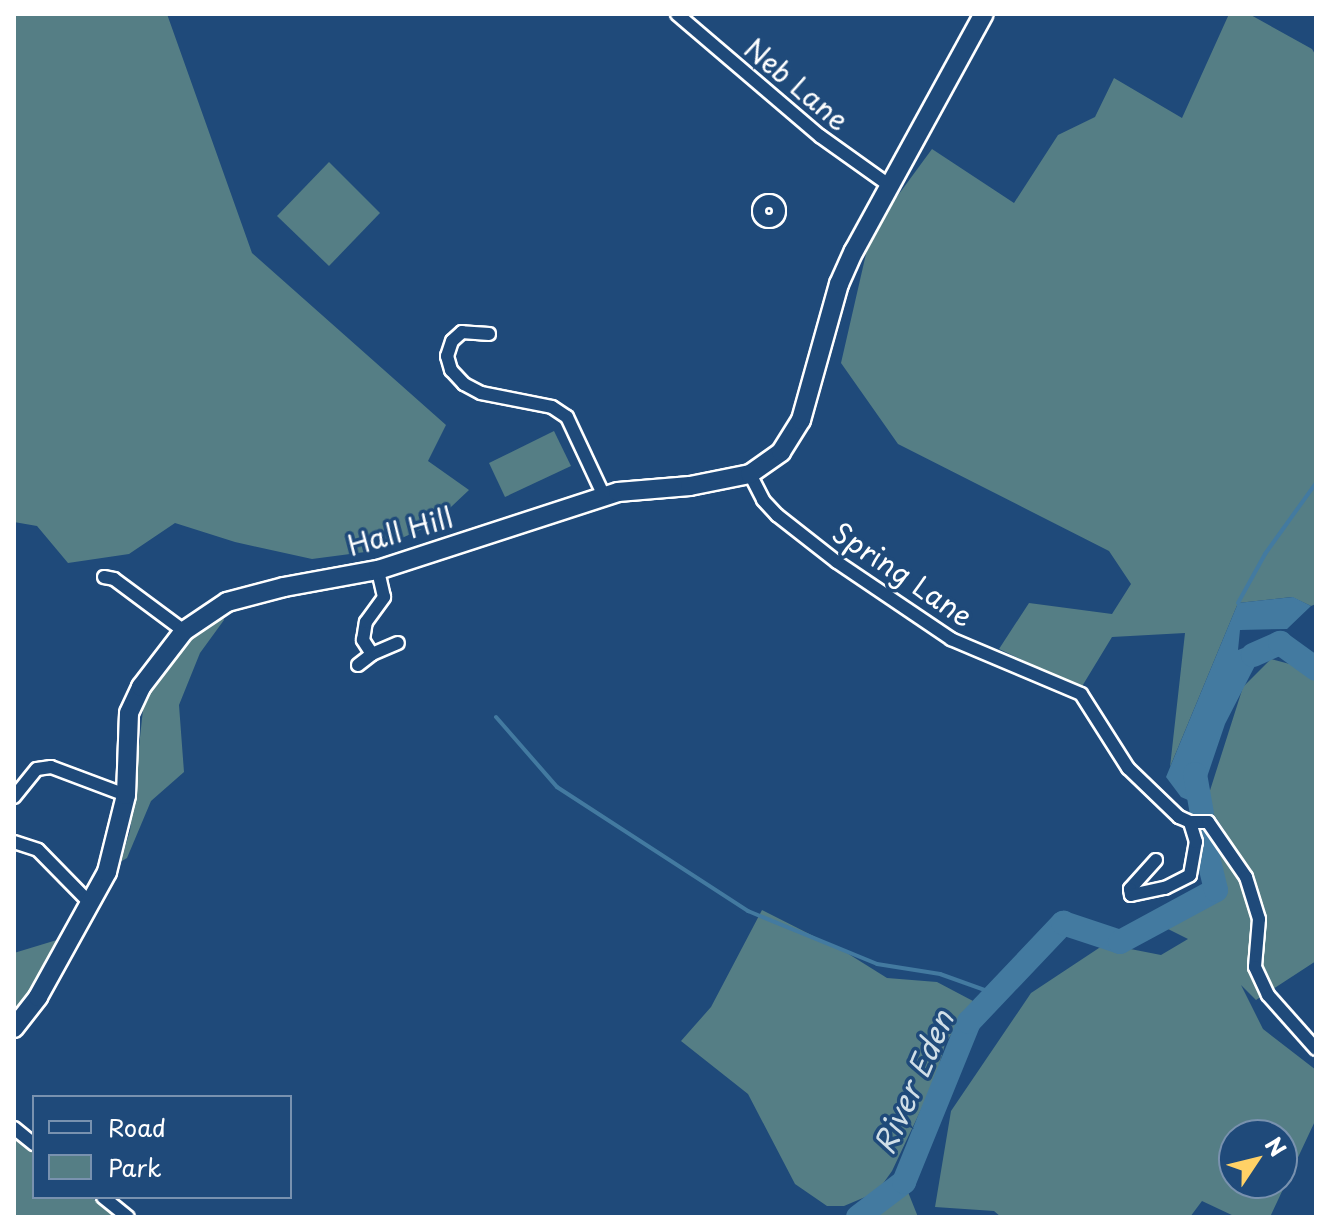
<!DOCTYPE html>
<style>
body{margin:0}
#map{position:relative;width:1330px;height:1231px;overflow:hidden;background:#1f4a7a;font-family:"Playpen Sans",sans-serif}
div>[style]{position:absolute}
.green>*{inset:0;background:#557e85}
.water>*{inset:0;background:#437aa0}
.stream>*{height:4px;margin:-2px;padding:0 2px;transform-origin:2px;border-radius:2px;background:#437aa0}
.river>*{height:24px;margin:-12px;padding:0 12px;transform-origin:12px;border-radius:12px;background:#437aa0}
.roads{filter:drop-shadow(2px 0 #fff) drop-shadow(-2px 0 #fff) drop-shadow(0 2px #fff) drop-shadow(0 -2px #fff)}
.street>*{height:12px;margin:-6px;padding:0 6px;transform-origin:6px;border-radius:6px;background:#1f4a7a}
.street>.ring{margin:-6px;padding:0;box-sizing:content-box;background:none;border:12px solid #1f4a7a;border-radius:50%}
.secondary>*{height:18px;margin:-9px;padding:0 9px;transform-origin:9px;border-radius:9px;background:#1f4a7a}
span{translate:-50% -50%;white-space:nowrap;text-align:center;line-height:1.15;-webkit-text-stroke:7px #1f4a7a;paint-order:stroke}
.street-label{font-size:28px;color:#fff}
.water-label{font-size:30px;color:#d0dee7;font-style:italic}
.frame{position:absolute;inset:0;border:16px solid #fff;pointer-events:none}
.legend{position:absolute;left:32px;top:1095px;width:260px;height:104px;box-sizing:border-box;background:#1f4a7a;border:2px solid #7992af;margin:0;padding:10px 14px;list-style:none;font-size:24px;color:#fff}
.legend li{display:flex;align-items:center;gap:16px;height:40px}
.legend b{width:40px;border:2px solid #7992af}
.north{position:absolute;left:1218px;top:1119px;width:80px;height:80px;box-sizing:border-box;background:#1f4a7a;border:2px solid #7992af;border-radius:50%;rotate:55deg;font-size:22px;font-weight:700;line-height:32px;text-align:center;color:#fff}
.north::after{content:'';display:block;margin:auto;width:28px;height:36px;background:#ffd166;clip-path:polygon(50% 0,100% 100%,50% 72%,0 100%)}
</style>
<div id="map">
<div class="green">
<div style="clip-path:polygon(14px 14px,167px 14px,252px 253px,446px 425px,428px 461px,469px 490px,433px 524px,373px 551px,312px 559px,235px 542px,175px 523px,129px 554px,68px 563px,37px 526px,14px 522px)"></div>
<div style="clip-path:polygon(1229px 14px,1249px 14px,1312px 49px,1316px 56px,1316px 604px,1311px 606px,1292px 597px,1238px 603px,1170px 767px,1185px 633px,1112px 637px,1081px 688px,999px 649px,1029px 603px,1112px 614px,1131px 584px,1109px 551px,898px 444px,841px 363px,871px 232px,932px 149px,1014px 203px,1058px 135px,1095px 117px,1114px 78px,1182px 118px)"></div>
<div style="clip-path:polygon(329px 162px,380px 213px,329px 266px,277px 216px)"></div>
<div style="clip-path:polygon(554px 431px,571px 466px,505px 497px,489px 463px)"></div>
<div style="clip-path:polygon(221px 611px,224px 620px,200px 653px,179px 705px,184px 772px,151px 801px,127px 858px,120px 862px,130px 831px,144px 700px,177px 648px)"></div>
<div style="clip-path:polygon(evenodd,1271px 659px,1312px 670px,1316px 675px,1316px 961px,1256px 1000px,1241px 985px,1263px 1029px,1316px 1070px,1316px 1119px,1270px 1217px,1236px 1217px,1202px 1201px,1190px 1217px,1001px 1217px,994px 1211px,935px 1207px,951px 1111px,1031px 993px,1105px 944px,1161px 955px,1188px 939px,1166px 928px,1211px 901px,1204px 839px,1225px 831px,1206px 803px,1243px 687px,1271px 659px,1234px 1135px,1282px 1135px,1282px 1183px,1234px 1183px,1234px 1135px)"></div>
<div style="clip-path:polygon(762px 910px,847px 953px,887px 978px,937px 982px,973px 1001px,945px 1044px,935px 1080px,892px 1171px,877px 1192px,844px 1206px,827px 1206px,795px 1184px,748px 1094px,681px 1041px,711px 1007px)"></div>
<div style="clip-path:polygon(70px 936px,14px 1028px,14px 953px)"></div>
<div style="clip-path:polygon(14px 1138px,34px 1153px,34px 1197px,91px 1197px,117px 1217px,14px 1217px)"></div>
<div style="clip-path:polygon(904px 1182px,918px 1217px,858px 1217px)"></div>
</div>
<div class="water">
<div style="clip-path:polygon(1293px 597px,1311px 606px,1287px 629px,1240px 630px,1238px 650px,1264px 640px,1280px 643px,1261px 654px,1225px 724px,1207px 777px,1202px 806px,1181px 797px,1166px 777px,1238px 603px)"></div>
</div>
<div class="stream">
<div style="left:1238px;top:603px;width:56px;rotate:-61.1deg"></div>
<div style="left:1265px;top:554px;width:87px;rotate:-54.3deg"></div>
<div style="left:496px;top:717px;width:93px;rotate:48.9deg"></div>
<div style="left:557px;top:787px;width:228px;rotate:33deg"></div>
<div style="left:748px;top:911px;width:139px;rotate:22.3deg"></div>
<div style="left:877px;top:964px;width:64px;rotate:9deg"></div>
<div style="left:940px;top:974px;width:56px;rotate:19.7deg"></div>
</div>
<div class="river">
<div style="left:1253px;top:655px;width:30px;rotate:-24deg"></div>
<div style="left:1280px;top:643px;width:44px;rotate:35.8deg"></div>
<div style="left:1195px;top:774px;width:39px;rotate:80deg"></div>
<div style="left:858px;top:1217px;width:58px;rotate:-37.3deg"></div>
<div style="left:904px;top:1182px;width:173px;rotate:-67.9deg"></div>
<div style="left:969px;top:1022px;width:137px;rotate:-46.5deg"></div>
<div style="left:1063px;top:923px;width:60px;rotate:18.4deg"></div>
<div style="left:1120px;top:942px;width:109px;rotate:-28.4deg"></div>
<div style="left:1216px;top:890px;width:60px;rotate:-103.6deg"></div>
</div>
<div class="roads">
<div class="street">
<div style="left:677px;top:14px;width:188px;rotate:40.5deg"></div>
<div style="left:820px;top:136px;width:86px;rotate:35.5deg"></div>
<div class="ring" style="left:759px;top:201px;width:8px;height:8px"></div>
<div style="left:489px;top:334px;width:27px;rotate:-176deg"></div>
<div style="left:462px;top:332px;width:13px;rotate:138deg"></div>
<div style="left:452px;top:341px;width:16px;rotate:108deg"></div>
<div style="left:447px;top:356px;width:15px;rotate:74deg"></div>
<div style="left:451px;top:370px;width:19px;rotate:47deg"></div>
<div style="left:464px;top:384px;width:19px;rotate:28deg"></div>
<div style="left:481px;top:393px;width:72px;rotate:11.2deg"></div>
<div style="left:552px;top:407px;width:18px;rotate:34deg"></div>
<div style="left:567px;top:417px;width:87px;rotate:64.9deg"></div>
<div style="left:750px;top:474px;width:29px;rotate:63deg"></div>
<div style="left:763px;top:500px;width:21px;rotate:47deg"></div>
<div style="left:777px;top:515px;width:76px;rotate:38.1deg"></div>
<div style="left:837px;top:562px;width:138px;rotate:34deg"></div>
<div style="left:951px;top:639px;width:141px;rotate:22.9deg"></div>
<div style="left:1081px;top:694px;width:88px;rotate:57.6deg"></div>
<div style="left:1128px;top:768px;width:71px;rotate:43.9deg"></div>
<div style="left:1179px;top:817px;width:12px;rotate:24deg"></div>
<div style="left:1190px;top:822px;width:18px"></div>
<div style="left:1208px;top:822px;width:67px;rotate:55.4deg"></div>
<div style="left:1246px;top:877px;width:44px;rotate:72.8deg"></div>
<div style="left:1259px;top:919px;width:48px;rotate:94.8deg"></div>
<div style="left:1255px;top:967px;width:31px;rotate:65deg"></div>
<div style="left:1268px;top:995px;width:72px;rotate:48.4deg"></div>
<div style="left:104px;top:577px;width:10px;rotate:11deg"></div>
<div style="left:114px;top:579px;width:87px;rotate:36.6deg"></div>
<div style="left:372px;top:654px;width:17px;rotate:-123deg"></div>
<div style="left:363px;top:640px;width:18px;rotate:-81deg"></div>
<div style="left:366px;top:622px;width:31px;rotate:-54deg"></div>
<div style="left:384px;top:597px;width:28px;rotate:-103deg"></div>
<div style="left:358px;top:665px;width:18px;rotate:-38deg"></div>
<div style="left:372px;top:654px;width:28px;rotate:-23deg"></div>
<div style="left:14px;top:797px;width:36px;rotate:-51deg"></div>
<div style="left:37px;top:769px;width:14px;rotate:-8deg"></div>
<div style="left:51px;top:767px;width:80px;rotate:20.5deg"></div>
<div style="left:14px;top:842px;width:25px;rotate:18deg"></div>
<div style="left:38px;top:850px;width:73px;rotate:45.6deg"></div>
<div style="left:1156px;top:860px;width:39px;rotate:132deg"></div>
<div style="left:1130px;top:889px;width:6px;rotate:81deg"></div>
<div style="left:1131px;top:895px;width:35px;rotate:-12deg"></div>
<div style="left:1165px;top:888px;width:28px;rotate:-27deg"></div>
<div style="left:1190px;top:875px;width:34px;rotate:-80deg"></div>
<div style="left:1196px;top:842px;width:21px;rotate:-107deg"></div>
<div style="left:14px;top:1128px;width:26px;rotate:39deg"></div>
<div style="left:103px;top:1197px;width:32px;rotate:39deg"></div>
</div>
<div class="secondary">
<div style="left:14px;top:1028px;width:39px;rotate:-52deg"></div>
<div style="left:38px;top:997px;width:143px;rotate:-61.1deg"></div>
<div style="left:107px;top:872px;width:79px;rotate:-76.1deg"></div>
<div style="left:126px;top:795px;width:82px;rotate:-87.9deg"></div>
<div style="left:129px;top:713px;width:29px;rotate:-65deg"></div>
<div style="left:141px;top:687px;width:71px;rotate:-52.5deg"></div>
<div style="left:184px;top:631px;width:52px;rotate:-34deg"></div>
<div style="left:227px;top:602px;width:59px;rotate:-14.7deg"></div>
<div style="left:284px;top:587px;width:96px;rotate:-10.3deg"></div>
<div style="left:378px;top:570px;width:252px;rotate:-18deg"></div>
<div style="left:618px;top:492px;width:72px;rotate:-4.8deg"></div>
<div style="left:690px;top:486px;width:61px;rotate:-11.3deg"></div>
<div style="left:750px;top:474px;width:38px;rotate:-35deg"></div>
<div style="left:781px;top:452px;width:38px;rotate:-58deg"></div>
<div style="left:801px;top:420px;width:141px;rotate:-74.4deg"></div>
<div style="left:839px;top:284px;width:36px;rotate:-66deg"></div>
<div style="left:854px;top:251px;width:270px;rotate:-61.3deg"></div>
</div>
</div>
<div class="street-label">
<span style="left:797px;top:84px;rotate:40deg">Neb Lane</span>
<span style="left:400px;top:531px;rotate:-16deg">Hall Hill</span>
<span style="left:903px;top:574px;rotate:34deg">Spring Lane</span>
</div>
<div class="water-label">
<span style="left:913px;top:1082px;rotate:-66deg">River Eden</span>
</div>
<div class="frame"></div>
<ul class="legend">
<li><b style="height:10px;background:#1f4a7a"></b>Road</li>
<li><b style="height:22px;background:#557e85"></b>Park</li>
</ul>
<div class="north">N</div>
</div>
